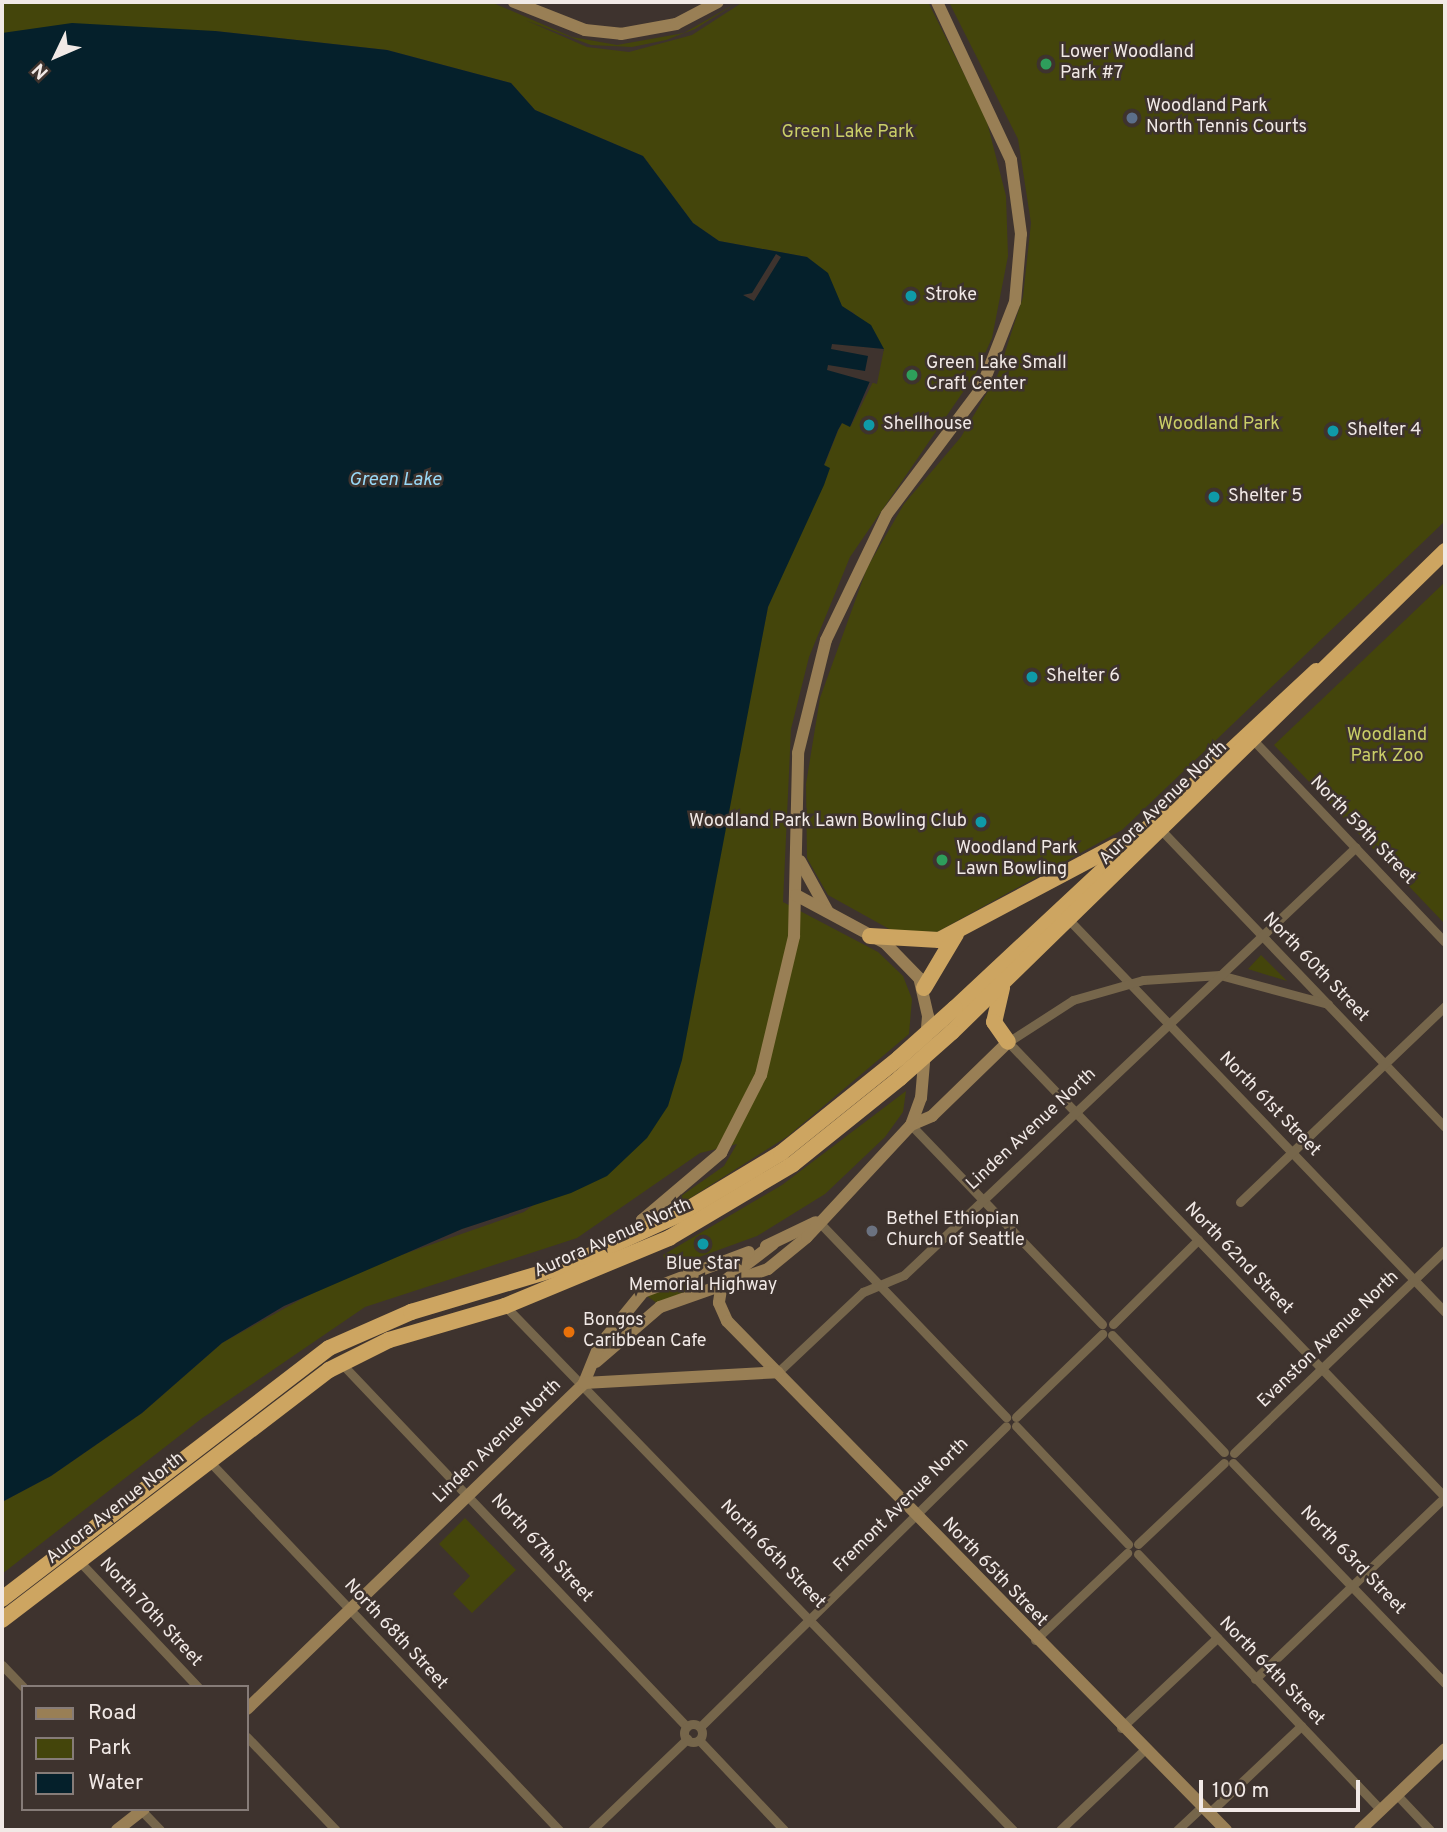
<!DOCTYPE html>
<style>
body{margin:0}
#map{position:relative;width:1447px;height:1832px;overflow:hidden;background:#3e332e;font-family:Overpass,sans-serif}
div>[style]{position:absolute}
.green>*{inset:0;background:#44450b}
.water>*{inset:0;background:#05202b}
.pier>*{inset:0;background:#3e332e}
.street>*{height:9px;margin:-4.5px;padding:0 4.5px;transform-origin:4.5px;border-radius:4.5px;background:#76664b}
.street>.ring{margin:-4.5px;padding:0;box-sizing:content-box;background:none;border:9px solid #76664b;border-radius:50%}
.secondary>*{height:12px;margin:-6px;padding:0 6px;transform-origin:6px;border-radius:6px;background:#997f55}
.highway>*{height:16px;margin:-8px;padding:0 8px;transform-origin:8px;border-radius:8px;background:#cda561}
.highway-bridge>*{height:16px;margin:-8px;padding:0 8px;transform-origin:8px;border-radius:8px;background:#cda561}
.dots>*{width:19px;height:19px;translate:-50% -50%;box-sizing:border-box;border:4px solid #3e332e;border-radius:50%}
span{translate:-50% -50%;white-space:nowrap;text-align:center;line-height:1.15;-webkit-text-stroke:5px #3e332e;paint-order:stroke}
.poi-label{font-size:18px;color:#f1e9e6}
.left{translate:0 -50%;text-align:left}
.right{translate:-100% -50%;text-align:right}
.park-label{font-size:18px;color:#cace67}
.street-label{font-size:18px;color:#f1e9e6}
.water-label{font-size:19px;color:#99d9f7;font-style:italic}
.frame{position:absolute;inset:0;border:4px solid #f1e9e6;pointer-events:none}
.legend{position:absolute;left:21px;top:1685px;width:228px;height:126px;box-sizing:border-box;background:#3e332e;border:2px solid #867c78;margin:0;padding:9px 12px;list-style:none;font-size:21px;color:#f1e9e6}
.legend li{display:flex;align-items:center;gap:14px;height:35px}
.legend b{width:35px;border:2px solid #867c78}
.north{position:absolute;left:21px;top:21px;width:70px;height:70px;-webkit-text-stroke:5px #3e332e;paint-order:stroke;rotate:226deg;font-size:19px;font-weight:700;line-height:28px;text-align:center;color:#f1e9e6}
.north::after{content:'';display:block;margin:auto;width:24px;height:32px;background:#f1e9e6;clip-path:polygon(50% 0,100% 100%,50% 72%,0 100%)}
.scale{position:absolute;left:1199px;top:1780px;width:161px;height:32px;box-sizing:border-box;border:4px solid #f1e9e6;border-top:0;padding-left:9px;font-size:21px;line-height:24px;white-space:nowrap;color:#f1e9e6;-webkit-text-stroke:5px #3e332e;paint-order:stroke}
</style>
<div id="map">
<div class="green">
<div style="clip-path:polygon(2px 2px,491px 2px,572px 37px,617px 45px,684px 33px,738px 2px,695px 29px,666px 40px,632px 47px,591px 45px,525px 20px,587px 47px,629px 52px,692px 35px,743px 2px,928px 2px,986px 118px,1006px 196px,1008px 256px,992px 338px,976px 373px,850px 557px,809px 657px,791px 729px,783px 902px,878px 952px,903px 976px,912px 999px,909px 1034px,788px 1136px,676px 1207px,674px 1201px,724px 1166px,737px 1144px,700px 1153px,577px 1238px,365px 1307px,201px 1419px,2px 1574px,2px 1502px,51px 1476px,142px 1413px,222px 1343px,347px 1274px,524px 1212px,668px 1106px,768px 607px,838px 431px,842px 423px,851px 426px,873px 382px,854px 313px,842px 307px,827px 273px,807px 257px,719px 241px,693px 223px,643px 156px,535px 110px,511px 83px,387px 50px,215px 31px,2px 33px)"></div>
<div style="clip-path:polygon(949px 2px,1445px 2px,1445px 521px,1122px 830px,937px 932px,891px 930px,828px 895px,807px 858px,806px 784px,820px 698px,867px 568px,904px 504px,961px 437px,998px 374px,1023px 297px,1031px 223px,1018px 139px)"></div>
<div style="clip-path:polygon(1445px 582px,1445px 924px,1274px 745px)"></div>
<div style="clip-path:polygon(1261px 955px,1287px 981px,1248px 969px)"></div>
<div style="clip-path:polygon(906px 1091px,903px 1112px,885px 1137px,825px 1194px,757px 1236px,669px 1268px,663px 1255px,782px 1185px)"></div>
<div style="clip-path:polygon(691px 1277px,696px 1291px,657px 1303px,647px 1296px)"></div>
<div style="clip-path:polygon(465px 1518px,516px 1570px,472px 1613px,453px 1594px,470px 1576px,439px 1544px)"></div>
</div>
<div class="water">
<div style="clip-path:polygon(72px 23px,215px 31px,387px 50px,511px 83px,535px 110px,643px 156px,693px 223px,719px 241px,807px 257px,828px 273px,842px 306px,871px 325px,884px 349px,850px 427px,842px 423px,838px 430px,824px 465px,830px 468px,824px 485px,768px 607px,682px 1060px,668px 1106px,647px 1138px,607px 1176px,571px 1193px,462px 1229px,284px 1306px,222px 1343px,142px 1413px,51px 1476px,2px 1502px,2px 33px)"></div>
</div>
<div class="pier">
<div style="clip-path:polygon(776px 254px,781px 257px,754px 301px,743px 295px,752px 293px)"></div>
<div style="clip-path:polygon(832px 344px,884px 349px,877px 384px,827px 370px,828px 365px,865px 371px,868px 356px,831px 349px)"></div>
</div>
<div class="street">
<div style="left:1256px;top:743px;width:274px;rotate:46.5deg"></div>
<div style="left:1163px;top:832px;width:408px;rotate:46.3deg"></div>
<div style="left:1070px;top:921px;width:542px;rotate:46.2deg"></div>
<div style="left:1328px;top:1004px;width:112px;rotate:-165deg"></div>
<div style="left:1220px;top:975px;width:77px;rotate:176.3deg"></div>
<div style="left:1143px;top:980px;width:73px;rotate:164.1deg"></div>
<div style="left:1073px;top:1000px;width:77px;rotate:147.1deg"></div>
<div style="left:1008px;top:1042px;width:631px;rotate:46.16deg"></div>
<div style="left:911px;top:1125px;width:276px;rotate:46.2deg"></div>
<div style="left:1240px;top:1202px;width:284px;rotate:-43.7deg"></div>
<div style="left:818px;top:1221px;width:272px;rotate:46.2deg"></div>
<div style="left:505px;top:1306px;width:730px;rotate:45.89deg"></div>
<div style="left:1113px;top:1324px;width:120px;rotate:-44.7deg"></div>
<div style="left:1112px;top:1335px;width:162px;rotate:46.3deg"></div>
<div style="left:341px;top:1363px;width:502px;rotate:46.45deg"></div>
<div style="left:778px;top:1372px;width:117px;rotate:-43.3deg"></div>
<div style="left:863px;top:1292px;width:44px;rotate:-22.5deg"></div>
<div style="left:904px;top:1275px;width:622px;rotate:-43.44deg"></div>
<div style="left:1016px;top:1417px;width:120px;rotate:-44deg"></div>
<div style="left:1016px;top:1426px;width:163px;rotate:46.5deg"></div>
<div style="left:1234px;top:1453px;width:293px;rotate:-43.9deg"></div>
<div style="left:209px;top:1461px;width:509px;rotate:46.51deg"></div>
<div style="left:1233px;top:1463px;width:306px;rotate:46.1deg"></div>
<div style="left:1138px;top:1544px;width:118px;rotate:-43.3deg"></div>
<div style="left:1138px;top:1554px;width:353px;rotate:46.5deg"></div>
<div style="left:80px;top:1562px;width:172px;rotate:46.7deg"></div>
<div style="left:1035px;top:1640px;width:127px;rotate:-43.4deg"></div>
<div style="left:2px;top:1665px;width:30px;rotate:46deg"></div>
<div style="left:1255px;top:1679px;width:263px;rotate:-43.8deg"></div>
<div class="ring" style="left:684px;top:1724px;width:9px;height:9px"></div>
<div style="left:700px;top:1727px;width:429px;rotate:-44.5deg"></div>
<div style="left:1121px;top:1728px;width:132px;rotate:-43.2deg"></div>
<div style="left:247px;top:1737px;width:129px;rotate:46.3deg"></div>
<div style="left:699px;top:1740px;width:124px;rotate:46.6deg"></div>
<div style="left:1397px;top:1795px;width:48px;rotate:46.7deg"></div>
<div style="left:140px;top:1809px;width:29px;rotate:46deg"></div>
<div style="left:1209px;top:1813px;width:127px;rotate:-43.4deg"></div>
<div style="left:592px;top:1830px;width:132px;rotate:-43.8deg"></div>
<div style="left:1060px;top:1830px;width:116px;rotate:-43.6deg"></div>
<div style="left:1177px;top:1830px;width:35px;rotate:-43deg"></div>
</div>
<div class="secondary">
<div style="left:514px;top:2px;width:76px;rotate:21.5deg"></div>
<div style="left:585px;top:30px;width:36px;rotate:6deg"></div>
<div style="left:621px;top:34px;width:56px;rotate:-10.3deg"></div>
<div style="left:676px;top:24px;width:47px;rotate:-27.6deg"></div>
<div style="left:800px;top:861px;width:58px;rotate:61.2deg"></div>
<div style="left:911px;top:1125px;width:23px;rotate:-23deg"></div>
<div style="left:932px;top:1116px;width:106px;rotate:-44.2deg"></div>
<div style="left:642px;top:1233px;width:13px;rotate:-90deg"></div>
<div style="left:642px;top:1220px;width:104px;rotate:-40.3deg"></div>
<div style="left:721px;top:1153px;width:88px;rotate:-62.9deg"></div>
<div style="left:761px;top:1075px;width:143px;rotate:-76.6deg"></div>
<div style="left:794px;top:936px;width:183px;rotate:-88.7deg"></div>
<div style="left:798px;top:753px;width:116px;rotate:-76.1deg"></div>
<div style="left:826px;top:640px;width:140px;rotate:-64.2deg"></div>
<div style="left:887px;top:514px;width:156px;rotate:-53.1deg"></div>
<div style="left:981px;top:389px;width:93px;rotate:-68.7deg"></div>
<div style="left:1015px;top:302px;width:68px;rotate:-85deg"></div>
<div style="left:1021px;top:234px;width:75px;rotate:-97.7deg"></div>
<div style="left:1011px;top:160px;width:174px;rotate:-115.1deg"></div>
<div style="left:773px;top:1244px;width:64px;rotate:142.6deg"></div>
<div style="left:722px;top:1283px;width:20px;rotate:99deg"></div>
<div style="left:719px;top:1303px;width:20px;rotate:66deg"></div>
<div style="left:727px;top:1321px;width:713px;rotate:45.57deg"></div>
<div style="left:766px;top:1246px;width:55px;rotate:-25.6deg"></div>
<div style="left:596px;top:1362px;width:84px;rotate:-40.7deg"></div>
<div style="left:660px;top:1307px;width:114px;rotate:-19.4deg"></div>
<div style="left:768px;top:1269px;width:50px;rotate:-39.4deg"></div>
<div style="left:807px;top:1237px;width:153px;rotate:-47.1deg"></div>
<div style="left:911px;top:1125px;width:29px;rotate:-70deg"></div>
<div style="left:921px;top:1098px;width:82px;rotate:-85.1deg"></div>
<div style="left:928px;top:1016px;width:39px;rotate:-103deg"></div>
<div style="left:919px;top:978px;width:49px;rotate:-134.2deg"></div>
<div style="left:885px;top:943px;width:101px;rotate:-151.7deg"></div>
<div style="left:584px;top:1383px;width:40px;rotate:-68deg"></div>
<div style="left:599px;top:1346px;width:70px;rotate:-50.8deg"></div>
<div style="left:643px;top:1292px;width:113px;rotate:-20.7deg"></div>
<div style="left:247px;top:1709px;width:469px;rotate:-44deg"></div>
<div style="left:584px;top:1383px;width:194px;rotate:-3.2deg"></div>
<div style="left:117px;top:1830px;width:34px;rotate:-38deg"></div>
<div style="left:1360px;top:1830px;width:117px;rotate:-43.6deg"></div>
</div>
<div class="highway">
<div style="left:870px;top:936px;width:69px;rotate:3.3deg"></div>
<div style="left:939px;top:940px;width:200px;rotate:-28deg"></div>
<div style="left:924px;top:988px;width:63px;rotate:-59.3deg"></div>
<div style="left:1002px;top:988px;width:35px;rotate:103deg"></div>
<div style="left:994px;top:1022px;width:24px;rotate:55deg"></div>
<div style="left:955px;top:1008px;width:494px;rotate:-43deg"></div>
<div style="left:952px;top:1032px;width:689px;rotate:-44.29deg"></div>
<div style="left:2px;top:1599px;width:412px;rotate:-37.5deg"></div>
<div style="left:329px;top:1348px;width:90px;rotate:-23.7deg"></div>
<div style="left:411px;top:1312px;width:165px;rotate:-16.6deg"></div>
<div style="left:569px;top:1265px;width:120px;rotate:-24.6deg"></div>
<div style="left:678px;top:1215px;width:120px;rotate:-31deg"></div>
<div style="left:781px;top:1153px;width:151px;rotate:-38.8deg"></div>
<div style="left:2px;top:1620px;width:412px;rotate:-37.4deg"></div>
<div style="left:329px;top:1370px;width:67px;rotate:-26.6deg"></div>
<div style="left:389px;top:1340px;width:121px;rotate:-16.3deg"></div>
<div style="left:505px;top:1306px;width:178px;rotate:-22.5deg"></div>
<div style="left:669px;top:1238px;width:144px;rotate:-30.8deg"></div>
<div style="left:793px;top:1164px;width:137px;rotate:-38.8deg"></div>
</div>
<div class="highway-bridge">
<div style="left:899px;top:1058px;width:75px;rotate:-41.8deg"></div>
<div style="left:900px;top:1078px;width:69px;rotate:-41.5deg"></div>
</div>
<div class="dots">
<div style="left:1046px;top:64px;background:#2e9e5b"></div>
<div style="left:1132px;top:118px;background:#5c6f8a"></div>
<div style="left:911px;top:296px;background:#0f9aa8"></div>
<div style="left:912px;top:375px;background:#2e9e5b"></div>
<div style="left:869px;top:425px;background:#0f9aa8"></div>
<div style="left:1333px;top:431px;background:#0f9aa8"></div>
<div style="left:1214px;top:497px;background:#0f9aa8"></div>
<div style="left:1032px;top:677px;background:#0f9aa8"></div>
<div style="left:981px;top:822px;background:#0f9aa8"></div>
<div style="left:942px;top:860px;background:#2e9e5b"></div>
<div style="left:872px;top:1231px;background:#6b7280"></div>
<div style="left:703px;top:1244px;background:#0f9aa8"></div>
<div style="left:569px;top:1332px;background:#e8710a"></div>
</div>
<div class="poi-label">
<span class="left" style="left:1060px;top:64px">Lower Woodland<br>Park #7</span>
<span class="left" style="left:1146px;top:118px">Woodland Park<br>North Tennis Courts</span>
<span class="left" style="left:925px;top:296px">Stroke</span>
<span class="left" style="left:926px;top:375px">Green Lake Small<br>Craft Center</span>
<span class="left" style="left:883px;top:425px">Shellhouse</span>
<span class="left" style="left:1347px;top:431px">Shelter 4</span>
<span class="left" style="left:1228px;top:497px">Shelter 5</span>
<span class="left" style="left:1046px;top:677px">Shelter 6</span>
<span class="right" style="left:967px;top:822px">Woodland Park Lawn Bowling Club</span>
<span class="left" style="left:956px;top:860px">Woodland Park<br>Lawn Bowling</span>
<span class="left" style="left:886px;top:1231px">Bethel Ethiopian<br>Church of Seattle</span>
<span style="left:703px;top:1276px">Blue Star<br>Memorial Highway</span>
<span class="left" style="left:583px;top:1332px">Bongos<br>Caribbean Cafe</span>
</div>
<div class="park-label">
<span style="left:848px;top:133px">Green Lake Park</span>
<span style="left:1219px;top:425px">Woodland Park</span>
<span style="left:1387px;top:747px">Woodland<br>Park Zoo</span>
</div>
<div class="street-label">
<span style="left:1164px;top:804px;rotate:-44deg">Aurora Avenue North</span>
<span style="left:1362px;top:831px;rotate:46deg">North 59th Street</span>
<span style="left:1315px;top:968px;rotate:46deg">North 60th Street</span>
<span style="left:1269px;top:1105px;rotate:46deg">North 61st Street</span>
<span style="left:1032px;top:1130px;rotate:-43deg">Linden Avenue North</span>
<span style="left:613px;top:1239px;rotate:-24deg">Aurora Avenue North</span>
<span style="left:1238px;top:1259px;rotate:46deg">North 62nd Street</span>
<span style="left:1329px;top:1340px;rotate:-44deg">Evanston Avenue North</span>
<span style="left:498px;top:1442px;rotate:-44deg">Linden Avenue North</span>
<span style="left:902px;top:1506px;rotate:-45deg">Fremont Avenue North</span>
<span style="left:116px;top:1509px;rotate:-38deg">Aurora Avenue North</span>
<span style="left:541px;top:1549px;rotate:47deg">North 67th Street</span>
<span style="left:772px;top:1555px;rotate:46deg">North 66th Street</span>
<span style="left:1352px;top:1561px;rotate:46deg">North 63rd Street</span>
<span style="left:994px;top:1573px;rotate:46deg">North 65th Street</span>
<span style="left:150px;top:1613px;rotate:47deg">North 70th Street</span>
<span style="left:395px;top:1635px;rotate:47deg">North 68th Street</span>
<span style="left:1271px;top:1672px;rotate:46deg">North 64th Street</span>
</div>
<div class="water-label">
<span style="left:395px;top:481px">Green Lake</span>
</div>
<div class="frame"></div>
<ul class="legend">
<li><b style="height:9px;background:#997f55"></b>Road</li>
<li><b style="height:19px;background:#44450b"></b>Park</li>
<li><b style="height:19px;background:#05202b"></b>Water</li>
</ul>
<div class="north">N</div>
<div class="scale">100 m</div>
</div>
